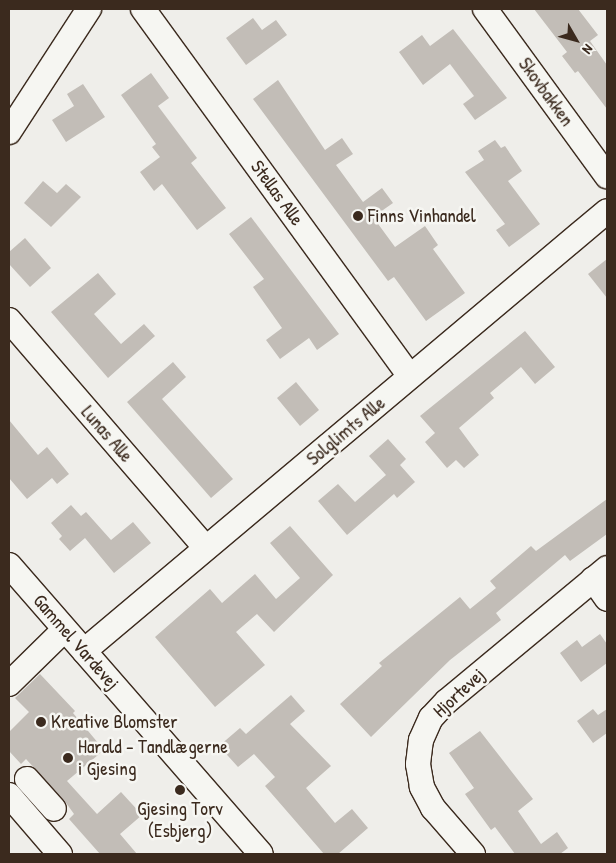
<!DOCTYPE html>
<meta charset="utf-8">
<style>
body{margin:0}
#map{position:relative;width:616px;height:863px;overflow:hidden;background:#efeeea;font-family:"Patrick Hand",sans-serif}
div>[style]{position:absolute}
.building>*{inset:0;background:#c2bdb7}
.roads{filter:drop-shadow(1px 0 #3b2a1e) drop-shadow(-1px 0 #3b2a1e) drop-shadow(0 1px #3b2a1e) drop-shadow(0 -1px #3b2a1e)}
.minor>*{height:24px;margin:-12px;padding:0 12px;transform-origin:12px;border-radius:12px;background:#f6f6f2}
.dots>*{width:14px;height:14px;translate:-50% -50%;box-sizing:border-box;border:2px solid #f6f6f2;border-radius:50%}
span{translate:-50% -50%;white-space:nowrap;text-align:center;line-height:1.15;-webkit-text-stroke:5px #f6f6f2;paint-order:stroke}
.street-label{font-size:19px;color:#3b2a1e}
.poi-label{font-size:19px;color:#3b2a1e}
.left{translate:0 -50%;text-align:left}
.frame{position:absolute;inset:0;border:10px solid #3b2a1e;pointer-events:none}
.north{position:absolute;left:551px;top:15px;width:50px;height:50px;-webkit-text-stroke:4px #f6f6f2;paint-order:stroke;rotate:128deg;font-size:14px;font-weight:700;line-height:20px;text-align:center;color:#3b2a1e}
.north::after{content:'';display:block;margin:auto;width:18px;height:22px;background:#3b2a1e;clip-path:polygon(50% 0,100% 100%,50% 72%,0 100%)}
</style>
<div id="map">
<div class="building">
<div style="clip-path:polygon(534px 9px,578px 9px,598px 35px,590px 41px,607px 65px,607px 109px,578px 71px,575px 73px,562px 56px,567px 52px)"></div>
<div style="clip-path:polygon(253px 18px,262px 30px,276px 20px,287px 35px,246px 65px,226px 38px)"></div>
<div style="clip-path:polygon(453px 29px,507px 98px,475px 120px,463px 104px,474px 96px,450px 64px,423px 85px,399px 52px,422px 35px,430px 46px)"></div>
<div style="clip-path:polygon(151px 73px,169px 98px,158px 106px,197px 158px,191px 163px,226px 208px,197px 230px,162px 184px,154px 191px,140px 172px,160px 157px,152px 147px,156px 144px,121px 95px)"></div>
<div style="clip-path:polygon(278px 80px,325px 150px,342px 138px,353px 154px,336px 165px,363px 202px,382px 188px,393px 203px,373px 217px,395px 247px,425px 226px,438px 245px,433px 249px,465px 293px,426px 321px,394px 277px,388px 281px,253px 99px)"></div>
<div style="clip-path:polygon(83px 84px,105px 117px,66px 142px,52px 120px,74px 106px,67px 94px)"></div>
<div style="clip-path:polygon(495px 140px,501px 148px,505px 146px,522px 171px,508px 181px,540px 224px,509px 247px,496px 230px,505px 224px,465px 172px,484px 160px,478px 151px)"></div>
<div style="clip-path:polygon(43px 181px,57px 193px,66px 184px,81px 197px,51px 227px,24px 203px)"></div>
<div style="clip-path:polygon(251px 217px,339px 334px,317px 350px,309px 338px,280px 359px,266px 340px,282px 328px,253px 287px,264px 279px,229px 234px)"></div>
<div style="clip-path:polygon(25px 238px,51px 268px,30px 287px,9px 264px,9px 252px)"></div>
<div style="clip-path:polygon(607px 259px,607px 298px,588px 274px)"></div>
<div style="clip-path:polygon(98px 273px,116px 294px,94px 314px,121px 344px,144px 324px,155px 336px,108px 378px,51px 312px)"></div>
<div style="clip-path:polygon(525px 331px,555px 367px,535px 384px,521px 367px,490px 393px,494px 398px,459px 428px,479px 455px,464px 468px,456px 460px,447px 468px,425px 442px,435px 433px,420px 416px)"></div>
<div style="clip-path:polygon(173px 362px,186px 377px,162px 399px,233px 479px,211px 498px,127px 402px)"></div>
<div style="clip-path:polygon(296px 382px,319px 410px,300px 426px,277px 398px)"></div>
<div style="clip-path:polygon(9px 420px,38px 455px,47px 447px,69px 474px,57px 484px,52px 478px,27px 499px,9px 478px)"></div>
<div style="clip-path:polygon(388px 439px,406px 459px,400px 465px,415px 482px,397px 498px,394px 494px,347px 535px,318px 501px,338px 484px,355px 502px,386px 475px,369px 456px)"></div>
<div style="clip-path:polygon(607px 499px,607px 534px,570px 561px,565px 555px,496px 613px,501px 620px,450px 660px,371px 737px,340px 704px,382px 666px,379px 663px,460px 597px,470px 609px,496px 588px,490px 581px,531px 546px,536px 551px)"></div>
<div style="clip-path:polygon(71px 505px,81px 516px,86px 512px,111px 540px,133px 522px,151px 543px,114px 573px,85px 538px,70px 551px,59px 539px,62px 536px,51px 523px)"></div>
<div style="clip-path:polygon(290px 526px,333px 575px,274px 632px,257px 614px,236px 632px,265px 665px,215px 707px,155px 637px,210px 589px,222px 603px,255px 574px,276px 599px,300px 578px,270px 543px)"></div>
<div style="clip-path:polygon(600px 634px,607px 644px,607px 663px,581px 682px,560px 653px,577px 640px,582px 647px)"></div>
<div style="clip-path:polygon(40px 674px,75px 711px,73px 713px,104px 750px,67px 781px,97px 814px,121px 792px,142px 815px,120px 834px,137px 854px,100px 854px,69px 819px,74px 814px,64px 800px,26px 759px,21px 764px,9px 751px,9px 732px,29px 712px,15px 698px)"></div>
<div style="clip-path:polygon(291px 695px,305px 711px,290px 724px,331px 766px,306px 788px,335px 823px,352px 809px,368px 828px,338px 854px,324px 854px,265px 786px,275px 777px,254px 754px,238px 767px,219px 746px,240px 728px,246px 734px)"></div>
<div style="clip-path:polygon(593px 709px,598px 715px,607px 709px,607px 733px,593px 743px,577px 721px)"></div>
<div style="clip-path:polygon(480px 731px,533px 799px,518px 811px,541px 844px,557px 832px,568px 848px,560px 854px,515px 854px,495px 827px,491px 830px,465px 794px,474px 788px,449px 753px)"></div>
</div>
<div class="roads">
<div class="minor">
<div style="left:143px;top:9px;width:454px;rotate:54deg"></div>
<div style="left:485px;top:9px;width:207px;rotate:53.9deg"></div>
<div style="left:9px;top:132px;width:147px;rotate:-57deg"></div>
<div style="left:9px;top:320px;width:301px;rotate:49.2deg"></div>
<div style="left:9px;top:565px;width:383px;rotate:48.9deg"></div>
<div style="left:593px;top:579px;width:24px;rotate:55deg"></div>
<div style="left:84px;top:651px;width:683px;rotate:-40.07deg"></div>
<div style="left:9px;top:684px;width:78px;rotate:-44.5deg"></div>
<div style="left:27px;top:779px;width:40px;rotate:48deg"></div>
<div style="left:9px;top:795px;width:78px;rotate:49.2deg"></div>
<div style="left:473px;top:854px;width:61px;rotate:-131deg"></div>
<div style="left:433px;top:808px;width:24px;rotate:-118deg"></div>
<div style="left:422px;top:787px;width:23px;rotate:-100deg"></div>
<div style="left:418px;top:764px;width:24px;rotate:-83deg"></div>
<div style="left:421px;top:740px;width:24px;rotate:-66deg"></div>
<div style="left:431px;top:718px;width:23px;rotate:-47deg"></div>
<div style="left:447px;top:701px;width:208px;rotate:-39.7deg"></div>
</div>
</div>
<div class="dots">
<div style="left:358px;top:216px;background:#3b2a1e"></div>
<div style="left:41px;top:722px;background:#3b2a1e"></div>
<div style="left:68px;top:758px;background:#3b2a1e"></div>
<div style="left:180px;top:790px;background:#3b2a1e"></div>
</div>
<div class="street-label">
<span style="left:546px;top:92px;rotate:54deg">Skovbakken</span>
<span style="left:277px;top:193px;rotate:54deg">Stellas Alle</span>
<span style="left:346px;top:431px;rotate:-40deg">Solglimts Alle</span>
<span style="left:107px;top:434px;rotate:49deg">Lunas Alle</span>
<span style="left:76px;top:642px;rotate:49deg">Gammel Vardevej</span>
<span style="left:459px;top:693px;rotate:-43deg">Hjortevej</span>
</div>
<div class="poi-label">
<span class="left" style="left:368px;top:216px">Finns Vinhandel</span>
<span class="left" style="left:51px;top:722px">Kreative Blomster</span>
<span class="left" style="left:78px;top:758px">Harald - Tandlægerne<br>i Gjesing</span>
<span style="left:180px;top:820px">Gjesing Torv<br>(Esbjerg)</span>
</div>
<div class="frame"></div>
<div class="north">N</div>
</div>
